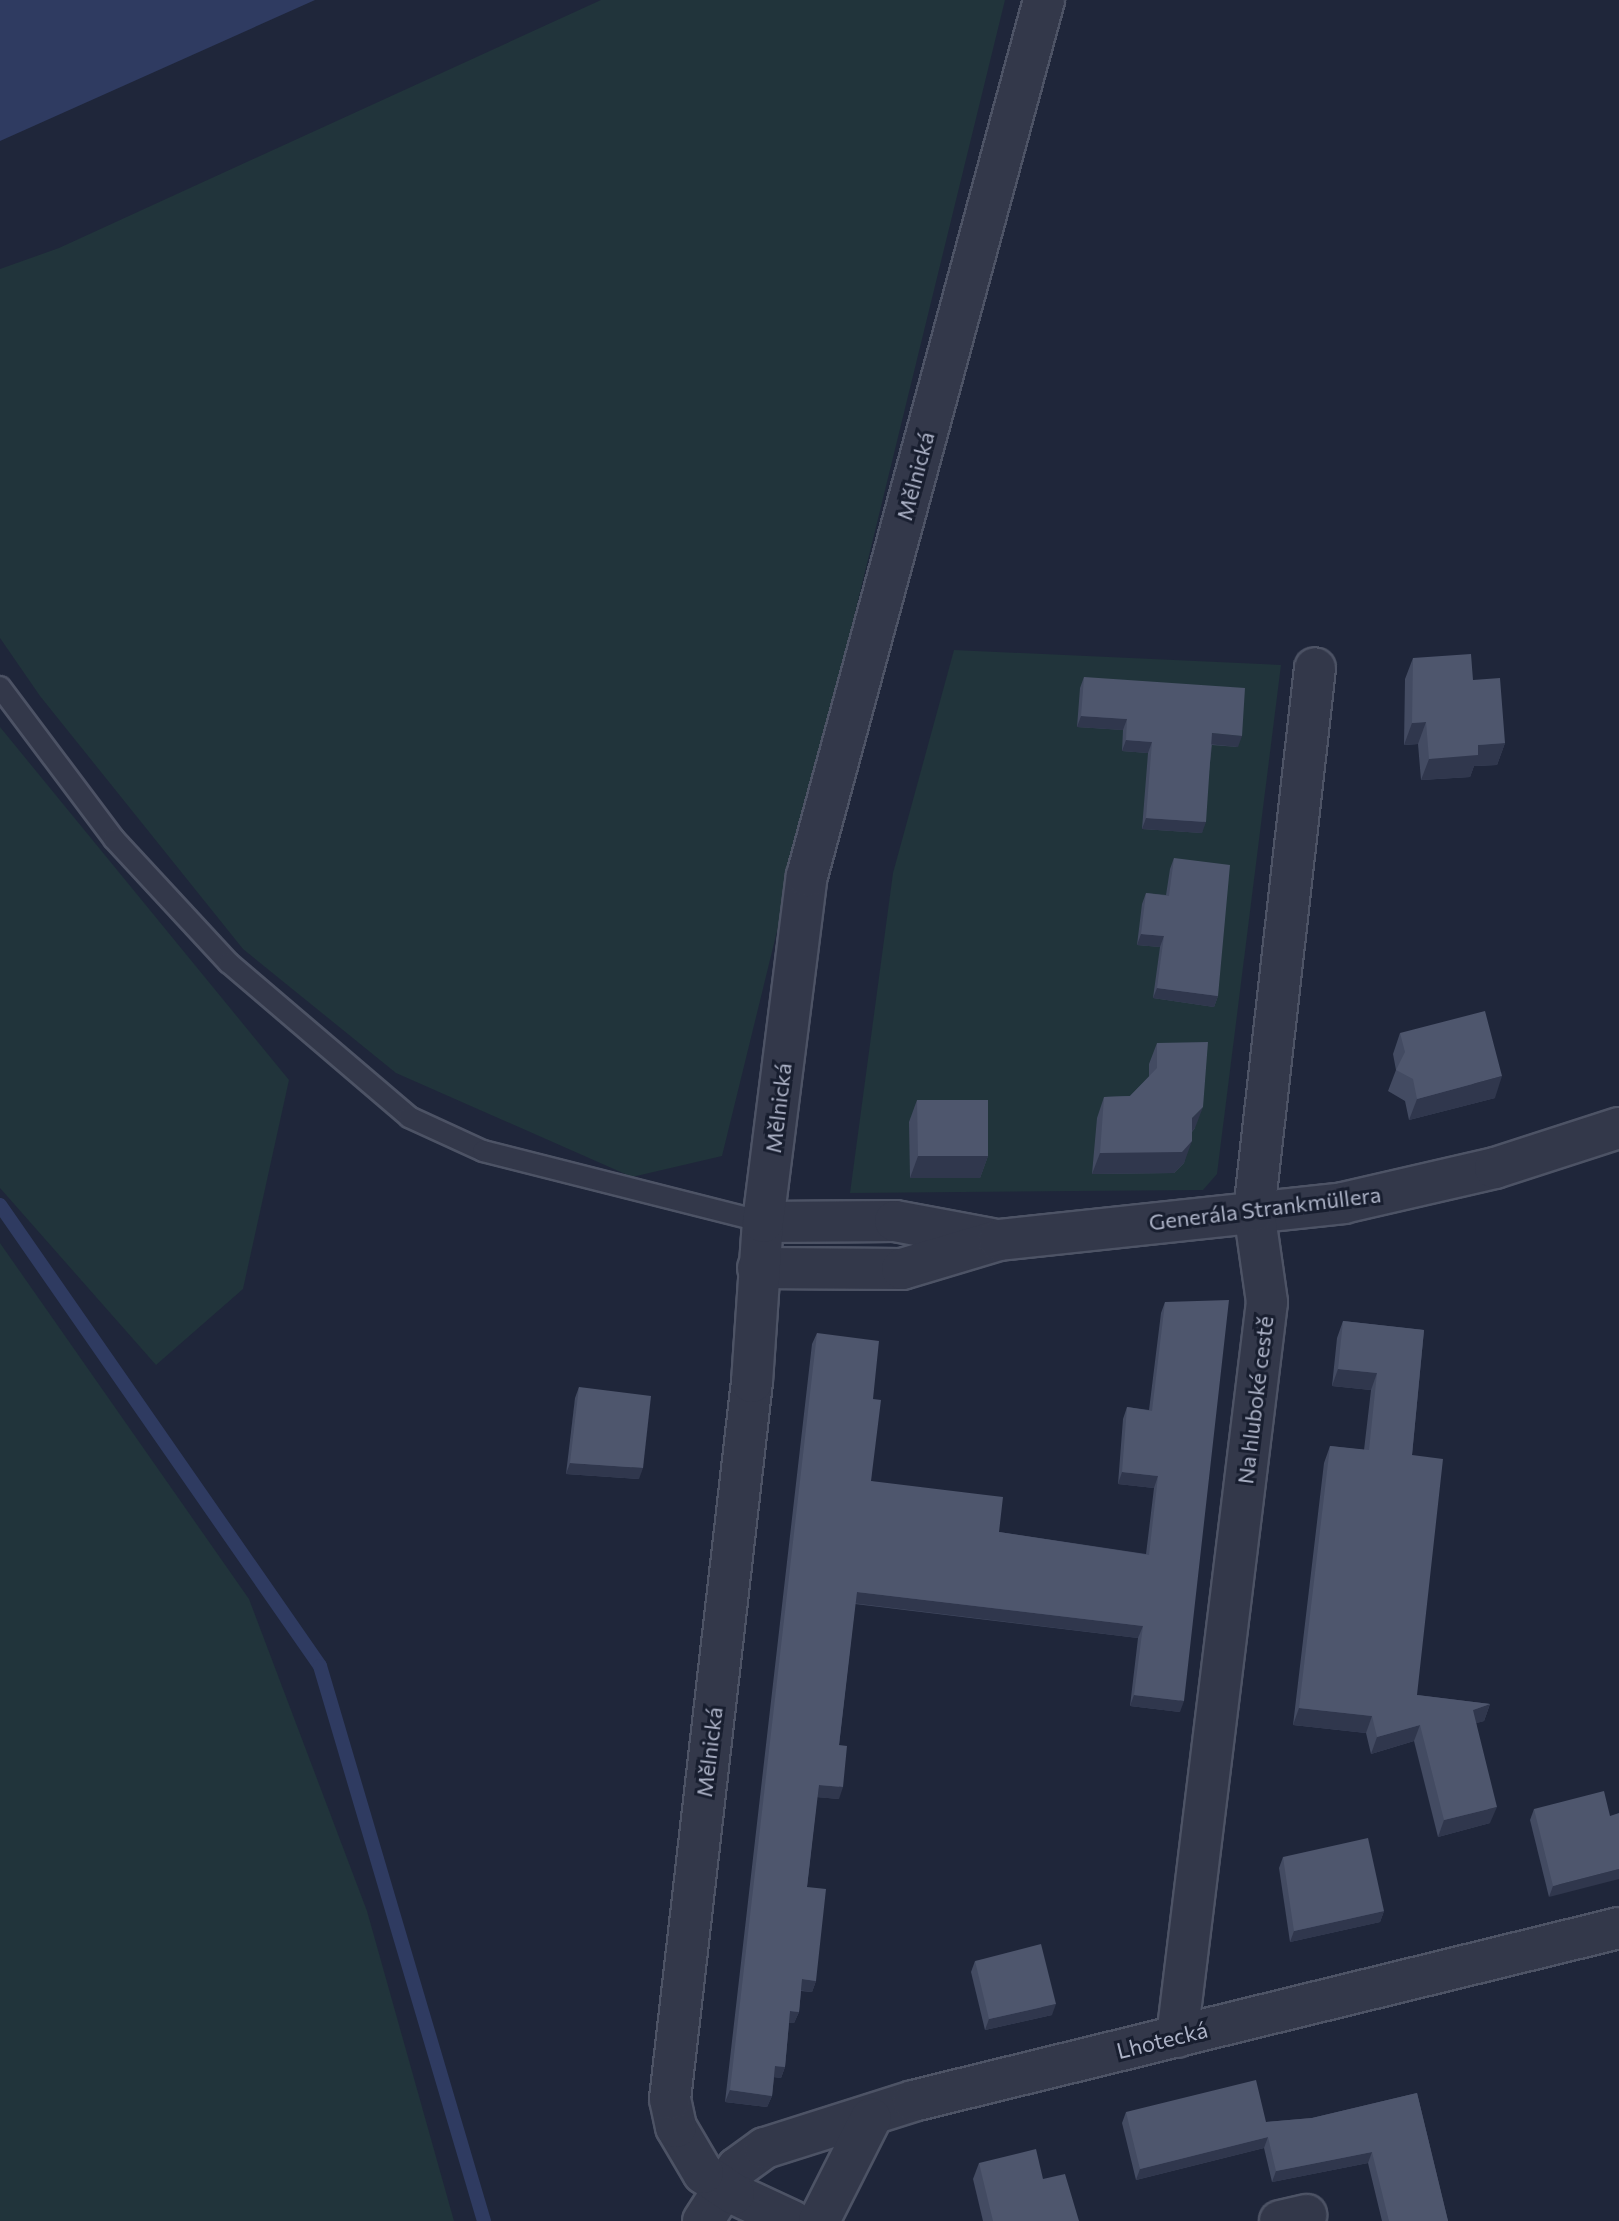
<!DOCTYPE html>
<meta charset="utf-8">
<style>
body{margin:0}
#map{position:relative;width:1619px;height:2221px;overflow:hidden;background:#1f263a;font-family:Commissioner,sans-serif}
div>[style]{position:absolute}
.green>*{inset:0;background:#21343b}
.water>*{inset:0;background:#2f3b61}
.stream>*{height:14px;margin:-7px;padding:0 7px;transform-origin:7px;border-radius:7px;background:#2f3b61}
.roads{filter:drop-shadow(2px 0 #4d5365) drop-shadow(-2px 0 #4d5365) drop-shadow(0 2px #4d5365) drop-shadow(0 -2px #4d5365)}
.service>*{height:20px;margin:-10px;padding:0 10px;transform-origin:10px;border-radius:10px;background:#33384a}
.minor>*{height:40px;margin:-20px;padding:0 20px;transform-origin:20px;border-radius:20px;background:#33384a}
.wall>*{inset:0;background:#434b62}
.shaded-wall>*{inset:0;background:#30374d}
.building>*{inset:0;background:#4e566d}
span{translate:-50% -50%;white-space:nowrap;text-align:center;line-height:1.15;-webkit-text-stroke:6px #181e2f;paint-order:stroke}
.street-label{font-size:22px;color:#adb3c7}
</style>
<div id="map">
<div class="green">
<div style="clip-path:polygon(601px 0,1005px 0,722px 1156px,632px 1177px,396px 1073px,243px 949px,40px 696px,0 638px,0 269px,59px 248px)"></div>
<div style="clip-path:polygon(954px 650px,1281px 665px,1217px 1174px,1203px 1190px,850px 1193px,893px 873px)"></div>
<div style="clip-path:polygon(0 727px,289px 1080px,243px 1289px,156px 1365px,0 1188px)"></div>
<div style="clip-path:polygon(0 1243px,249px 1599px,367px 1911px,454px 2221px,0 2221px)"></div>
</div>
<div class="water">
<div style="clip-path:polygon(0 0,315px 0,0 141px)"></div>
</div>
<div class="stream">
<div style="left:0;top:1205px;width:561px;rotate:55.23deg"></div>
<div style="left:320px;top:1666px;width:579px;rotate:73.54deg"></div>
</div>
<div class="roads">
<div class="service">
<div style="left:0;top:687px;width:190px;rotate:53.1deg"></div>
<div style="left:114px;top:839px;width:169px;rotate:47.2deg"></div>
<div style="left:229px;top:963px;width:237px;rotate:40.5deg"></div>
<div style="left:409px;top:1117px;width:81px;rotate:24.7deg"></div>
<div style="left:483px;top:1151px;width:289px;rotate:14.2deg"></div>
</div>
<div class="minor">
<div style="left:763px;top:1222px;width:132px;rotate:-0.4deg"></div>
<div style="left:895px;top:1221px;width:98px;rotate:10.6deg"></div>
<div style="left:758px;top:1268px;width:144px;rotate:0.4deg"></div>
<div style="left:902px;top:1269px;width:101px;rotate:-16.6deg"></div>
<div style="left:999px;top:1240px;width:346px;rotate:-6.1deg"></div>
<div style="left:1343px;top:1203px;width:156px;rotate:-13deg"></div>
<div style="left:1495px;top:1168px;width:130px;rotate:-17.9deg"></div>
<div style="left:1177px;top:2037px;width:740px;rotate:-83.02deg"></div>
<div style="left:1267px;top:1302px;width:92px;rotate:-98.1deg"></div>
<div style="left:1254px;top:1211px;width:546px;rotate:-83.59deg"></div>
<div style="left:703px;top:2221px;width:63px;rotate:-57.3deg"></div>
<div style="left:737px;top:2168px;width:34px;rotate:-36deg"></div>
<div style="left:765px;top:2148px;width:155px;rotate:-17.6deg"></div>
<div style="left:913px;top:2101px;width:727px;rotate:-13.77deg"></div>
<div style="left:792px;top:2221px;width:64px;rotate:-155deg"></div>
<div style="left:734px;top:2194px;width:37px;rotate:-146deg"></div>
<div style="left:703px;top:2173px;width:53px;rotate:-120.4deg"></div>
<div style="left:676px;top:2127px;width:29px;rotate:-102deg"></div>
<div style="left:670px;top:2099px;width:722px;rotate:-83.48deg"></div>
<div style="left:752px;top:1382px;width:160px;rotate:-86.1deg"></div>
<div style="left:763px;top:1222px;width:349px;rotate:-82.8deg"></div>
<div style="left:807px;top:876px;width:907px;rotate:-74.86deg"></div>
<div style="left:819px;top:2221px;width:115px;rotate:-63.2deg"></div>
<div style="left:1280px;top:2221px;width:27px;rotate:-13deg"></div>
</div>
</div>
<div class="wall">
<div style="clip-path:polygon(1413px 658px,1473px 680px,1505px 743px,1497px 765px,1474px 766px,1470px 777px,1421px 780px,1418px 744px,1404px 745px,1405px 679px)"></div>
<div style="clip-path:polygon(1084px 677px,1238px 747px,1212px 745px,1202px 833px,1142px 829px,1148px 753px,1122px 751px,1123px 730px,1077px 727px,1080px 688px)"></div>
<div style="clip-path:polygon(1174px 858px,1218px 996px,1214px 1007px,1153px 998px,1160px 947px,1137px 945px,1142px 904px,1146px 893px,1166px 895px,1170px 869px)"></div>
<div style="clip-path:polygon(1400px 1033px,1495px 1098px,1409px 1120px,1405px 1101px,1388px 1091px,1396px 1070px,1393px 1054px)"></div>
<div style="clip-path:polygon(1157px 1043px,1195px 1128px,1192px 1132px,1184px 1163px,1174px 1173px,1092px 1174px,1097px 1118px,1104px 1097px,1130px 1096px,1149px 1077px,1149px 1064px)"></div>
<div style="clip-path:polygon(917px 1100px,988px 1156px,980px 1178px,910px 1178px,909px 1122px)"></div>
<div style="clip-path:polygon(1165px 1302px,1180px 1712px,1130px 1706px,1138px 1638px,855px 1604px,839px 1745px,839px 1799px,817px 1797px,807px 1887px,816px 1981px,812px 1992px,801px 1991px,799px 2012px,794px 2023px,789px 2023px,785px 2067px,781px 2078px,774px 2077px,772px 2096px,767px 2107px,725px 2102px,812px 1344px,817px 1333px,873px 1399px,871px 1481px,999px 1532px,1146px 1554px,1154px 1488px,1118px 1484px,1123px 1419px,1127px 1407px,1149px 1410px,1161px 1313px)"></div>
<div style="clip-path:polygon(1343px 1321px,1424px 1330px,1412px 1455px,1417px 1695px,1490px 1704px,1484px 1721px,1476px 1723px,1490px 1823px,1438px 1837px,1414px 1741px,1371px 1754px,1366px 1733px,1293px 1725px,1324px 1463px,1330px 1446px,1364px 1450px,1371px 1390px,1332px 1386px,1337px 1338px)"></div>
<div style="clip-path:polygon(579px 1387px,639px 1479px,566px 1474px,575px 1398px)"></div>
<div style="clip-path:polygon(1534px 1809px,1610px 1816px,1549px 1897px,1530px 1820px)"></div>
<div style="clip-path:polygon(1283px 1857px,1384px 1911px,1380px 1922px,1290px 1942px,1279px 1868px)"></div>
<div style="clip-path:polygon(975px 1961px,1052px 2015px,985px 2030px,971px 1972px)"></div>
<div style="clip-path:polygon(1417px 2093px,1448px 2221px,1382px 2221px,1368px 2163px,1272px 2182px,1264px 2148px,1136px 2180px,1122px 2123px,1126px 2112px,1266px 2122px,1312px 2118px)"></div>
<div style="clip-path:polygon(979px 2163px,1043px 2179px,1079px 2221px,983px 2221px,973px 2179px)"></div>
</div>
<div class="shaded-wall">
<div style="clip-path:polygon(1081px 716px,1127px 719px,1123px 730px,1077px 727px)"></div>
<div style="clip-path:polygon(1426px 722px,1418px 744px,1404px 745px,1412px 723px)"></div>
<div style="clip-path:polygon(1212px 733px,1242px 736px,1238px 747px,1208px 744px)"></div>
<div style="clip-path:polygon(1126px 740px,1152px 742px,1148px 753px,1122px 751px)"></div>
<div style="clip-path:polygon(1505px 743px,1497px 765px,1474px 766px,1470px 777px,1421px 780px,1429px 759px,1478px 745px)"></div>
<div style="clip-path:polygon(1146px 818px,1206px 822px,1202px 833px,1142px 829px)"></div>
<div style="clip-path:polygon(1141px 934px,1164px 936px,1160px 947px,1137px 945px)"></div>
<div style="clip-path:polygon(1157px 988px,1218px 996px,1214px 1007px,1153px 998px)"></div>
<div style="clip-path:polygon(1502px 1076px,1495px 1098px,1409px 1120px,1417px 1099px)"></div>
<div style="clip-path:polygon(1203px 1107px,1195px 1128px,1184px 1140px,1192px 1118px)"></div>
<div style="clip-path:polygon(1192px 1141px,1184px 1163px,1174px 1173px,1092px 1174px,1100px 1153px)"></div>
<div style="clip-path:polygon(918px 1156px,988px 1156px,980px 1178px,910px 1178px)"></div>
<div style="clip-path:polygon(1338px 1369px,1377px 1373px,1371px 1390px,1332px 1386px)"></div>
<div style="clip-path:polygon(570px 1463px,643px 1468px,639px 1479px,566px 1474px)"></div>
<div style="clip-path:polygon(1122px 1472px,1158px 1476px,1154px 1488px,1118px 1484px)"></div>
<div style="clip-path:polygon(857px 1592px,1143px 1626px,1138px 1638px,852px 1603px)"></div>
<div style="clip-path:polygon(1134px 1695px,1184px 1701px,1180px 1712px,1130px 1706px)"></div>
<div style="clip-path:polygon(1490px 1704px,1484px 1721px,1467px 1726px,1473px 1710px)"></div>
<div style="clip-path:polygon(1299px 1708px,1372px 1716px,1366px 1733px,1293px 1725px)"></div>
<div style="clip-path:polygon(1420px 1725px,1414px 1741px,1371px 1754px,1377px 1737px)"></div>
<div style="clip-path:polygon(819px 1785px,843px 1787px,839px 1799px,815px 1797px)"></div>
<div style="clip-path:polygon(1497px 1807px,1490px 1823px,1438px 1837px,1444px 1820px)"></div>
<div style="clip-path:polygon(1619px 1869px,1619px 1879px,1549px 1897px,1553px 1886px)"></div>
<div style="clip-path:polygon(1384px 1911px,1380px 1922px,1290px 1942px,1294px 1931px)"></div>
<div style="clip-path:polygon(802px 1979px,816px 1981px,812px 1992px,798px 1990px)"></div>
<div style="clip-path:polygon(1056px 2004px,1052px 2015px,985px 2030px,989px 2019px)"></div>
<div style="clip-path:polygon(790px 2011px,799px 2012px,794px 2023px,786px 2023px)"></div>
<div style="clip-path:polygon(775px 2066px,785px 2067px,781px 2078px,771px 2077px)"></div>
<div style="clip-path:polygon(730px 2090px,772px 2096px,767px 2107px,725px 2102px)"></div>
<div style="clip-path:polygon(1268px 2137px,1264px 2148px,1136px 2180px,1140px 2169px)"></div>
<div style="clip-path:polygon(1372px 2152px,1368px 2163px,1272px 2182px,1276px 2171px)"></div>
</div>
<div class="building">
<div style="clip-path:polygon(1471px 654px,1473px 680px,1500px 678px,1505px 743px,1478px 745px,1478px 755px,1429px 759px,1426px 722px,1412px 723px,1413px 658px)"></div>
<div style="clip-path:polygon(1084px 677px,1245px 688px,1242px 736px,1212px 733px,1206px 822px,1146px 818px,1152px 742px,1126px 740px,1127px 719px,1081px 716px)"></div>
<div style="clip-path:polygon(1174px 858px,1230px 865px,1218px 996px,1157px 988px,1164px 936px,1141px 934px,1146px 893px,1169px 896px)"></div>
<div style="clip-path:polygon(1485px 1011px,1502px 1076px,1417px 1099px,1413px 1079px,1396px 1070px,1405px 1052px,1400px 1033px)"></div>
<div style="clip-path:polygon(1208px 1042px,1203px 1107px,1192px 1118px,1192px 1141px,1182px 1152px,1100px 1153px,1104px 1097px,1130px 1096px,1157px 1068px,1157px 1043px)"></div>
<div style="clip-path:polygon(917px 1100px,988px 1100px,988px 1156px,918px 1156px)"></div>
<div style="clip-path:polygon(1229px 1300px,1184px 1701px,1134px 1695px,1143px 1626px,857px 1592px,839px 1745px,847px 1746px,843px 1787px,819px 1785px,807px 1887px,826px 1889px,816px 1981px,802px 1979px,799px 2012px,790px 2011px,785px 2067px,775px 2066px,772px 2096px,730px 2090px,817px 1333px,879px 1341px,873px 1399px,881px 1400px,871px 1481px,1003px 1497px,999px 1532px,1149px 1555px,1158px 1476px,1122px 1472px,1127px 1407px,1152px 1411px,1165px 1302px)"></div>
<div style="clip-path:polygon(1343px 1321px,1424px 1330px,1412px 1455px,1443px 1459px,1417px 1695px,1490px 1704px,1473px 1710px,1497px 1807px,1444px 1820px,1420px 1725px,1377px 1737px,1372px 1716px,1299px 1708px,1330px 1446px,1369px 1450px,1377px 1373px,1338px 1369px)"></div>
<div style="clip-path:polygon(579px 1387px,651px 1396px,643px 1468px,570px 1463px)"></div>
<div style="clip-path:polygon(1604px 1791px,1610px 1816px,1619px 1813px,1619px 1869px,1553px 1886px,1534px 1809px)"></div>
<div style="clip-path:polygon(1368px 1838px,1384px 1911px,1294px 1931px,1283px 1857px)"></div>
<div style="clip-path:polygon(1041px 1944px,1056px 2004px,989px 2019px,975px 1961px)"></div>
<div style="clip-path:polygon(1256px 2080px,1266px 2122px,1312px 2118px,1417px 2093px,1448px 2221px,1389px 2221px,1372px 2152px,1276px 2171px,1268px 2137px,1140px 2169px,1126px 2112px)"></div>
<div style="clip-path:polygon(1036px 2149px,1043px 2179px,1065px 2174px,1079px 2221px,993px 2221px,979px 2163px)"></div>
</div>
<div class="street-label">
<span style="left:915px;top:476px;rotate:-75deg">Mělnická</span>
<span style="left:778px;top:1108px;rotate:-83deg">Mělnická</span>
<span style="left:1265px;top:1208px;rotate:-7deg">Generála Strankmüllera</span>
<span style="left:1255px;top:1400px;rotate:-83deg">Na hluboké cestě</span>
<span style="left:709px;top:1752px;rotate:-83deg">Mělnická</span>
<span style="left:1162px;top:2040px;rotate:-14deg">Lhotecká</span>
</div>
</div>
